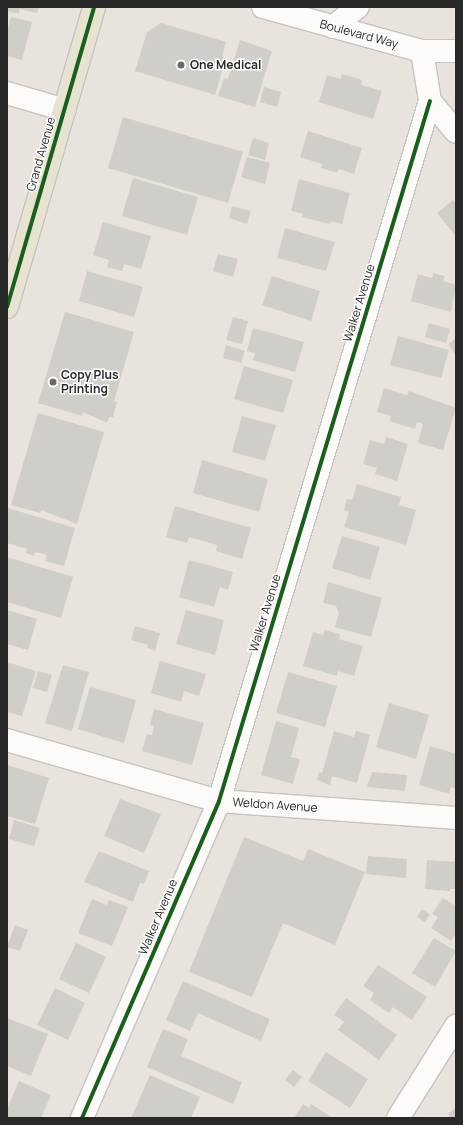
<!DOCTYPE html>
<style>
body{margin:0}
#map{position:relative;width:463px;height:1125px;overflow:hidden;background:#e8e4dd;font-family:Manrope,sans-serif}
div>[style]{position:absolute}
.building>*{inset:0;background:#d0cec9}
.roads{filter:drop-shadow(1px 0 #c5c3c3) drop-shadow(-1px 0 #c5c3c3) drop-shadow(0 1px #c5c3c3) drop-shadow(0 -1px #c5c3c3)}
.minor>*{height:22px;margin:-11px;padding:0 11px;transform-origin:11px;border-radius:11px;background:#fcfbfa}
.major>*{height:22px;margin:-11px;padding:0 11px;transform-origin:11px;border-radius:11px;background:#e7e3d1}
.cycleway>*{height:4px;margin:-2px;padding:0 2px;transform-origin:2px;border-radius:2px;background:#1b5e20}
.dots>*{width:11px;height:11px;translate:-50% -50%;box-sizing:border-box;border:2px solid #fff;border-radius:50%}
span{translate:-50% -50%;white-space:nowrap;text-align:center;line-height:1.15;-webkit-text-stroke:3px #fff;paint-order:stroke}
.street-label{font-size:12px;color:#282828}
.poi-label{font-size:12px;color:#282828;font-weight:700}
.left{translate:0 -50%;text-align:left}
.frame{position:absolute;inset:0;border:8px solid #282828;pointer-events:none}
</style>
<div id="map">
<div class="building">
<div style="clip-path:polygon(7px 7px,39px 7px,37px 13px,20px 9px,19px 14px,7px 11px)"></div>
<div style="clip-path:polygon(11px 17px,32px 22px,22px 60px,7px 56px,7px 31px)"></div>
<div style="clip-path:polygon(161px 23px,226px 42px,222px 57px,226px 58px,215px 95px,135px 71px,147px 32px)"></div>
<div style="clip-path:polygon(240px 40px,272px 51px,255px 107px,218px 96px,224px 78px,228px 79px)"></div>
<div style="clip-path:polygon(342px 74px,362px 80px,361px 85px,382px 91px,373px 119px,319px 102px,327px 75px,341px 79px)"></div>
<div style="clip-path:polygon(264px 87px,281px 92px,277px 107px,260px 102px)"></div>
<div style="clip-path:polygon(123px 117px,243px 152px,228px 203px,108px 168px)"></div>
<div style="clip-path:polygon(308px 131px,362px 148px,354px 174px,339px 169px,337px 173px,321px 168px,322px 164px,300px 157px)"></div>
<div style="clip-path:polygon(253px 138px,269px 143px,265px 160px,248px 155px)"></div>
<div style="clip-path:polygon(247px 157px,270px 163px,265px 184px,241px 177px)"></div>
<div style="clip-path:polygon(133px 178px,198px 197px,187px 235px,122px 216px)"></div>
<div style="clip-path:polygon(299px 179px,350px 193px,342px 224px,331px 221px,330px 224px,302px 217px,303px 214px,291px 211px)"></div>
<div style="clip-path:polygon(453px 200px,456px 204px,456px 236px,437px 213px)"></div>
<div style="clip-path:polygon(232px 206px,251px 211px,247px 224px,229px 218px)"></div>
<div style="clip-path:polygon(103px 222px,151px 236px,141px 269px,124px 264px,122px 271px,107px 267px,109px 260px,93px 255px)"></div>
<div style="clip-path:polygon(285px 228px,335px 242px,326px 271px,277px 258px)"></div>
<div style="clip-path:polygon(218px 254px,238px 259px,233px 277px,213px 271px)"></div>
<div style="clip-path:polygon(87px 271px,143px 287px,134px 317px,79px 301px)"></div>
<div style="clip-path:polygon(433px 273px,445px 276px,443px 281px,456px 285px,451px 312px,411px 301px,418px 274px,432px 278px)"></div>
<div style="clip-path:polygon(272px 276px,320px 291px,311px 321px,262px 305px)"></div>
<div style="clip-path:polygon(65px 312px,134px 332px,114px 401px,117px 402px,113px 417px,109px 417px,107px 423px,83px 412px,82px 416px,38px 403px)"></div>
<div style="clip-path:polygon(233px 317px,248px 321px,242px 344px,226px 340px)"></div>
<div style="clip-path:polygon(429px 323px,450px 329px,446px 343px,425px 337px)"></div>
<div style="clip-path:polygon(253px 328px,304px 342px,295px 372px,253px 360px,255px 353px,247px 351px)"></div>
<div style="clip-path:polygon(398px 336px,449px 350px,441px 378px,390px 365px)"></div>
<div style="clip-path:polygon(456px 338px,456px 356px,448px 344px)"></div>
<div style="clip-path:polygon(226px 345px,245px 351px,241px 363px,223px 358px)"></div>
<div style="clip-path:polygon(244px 366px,293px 380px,283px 413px,234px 399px)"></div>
<div style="clip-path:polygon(384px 388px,407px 395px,409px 391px,456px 408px,443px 450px,418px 443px,423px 424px,417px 422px,415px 429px,389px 421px,391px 416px,377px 412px)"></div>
<div style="clip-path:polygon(38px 413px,104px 432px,77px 524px,41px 510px,40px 513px,11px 505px)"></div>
<div style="clip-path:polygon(242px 416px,276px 425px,265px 461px,232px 452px)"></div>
<div style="clip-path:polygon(386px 437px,408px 444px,397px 481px,375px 474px,377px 468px,363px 464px,370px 440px,384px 444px)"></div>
<div style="clip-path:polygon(202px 460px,268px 479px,259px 512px,193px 493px)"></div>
<div style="clip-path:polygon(357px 484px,401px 497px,399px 505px,416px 510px,406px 545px,344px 527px,349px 512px,344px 510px,347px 499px,352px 500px)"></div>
<div style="clip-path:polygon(175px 506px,251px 528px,242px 559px,216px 551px,217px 545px,189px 537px,187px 543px,166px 537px)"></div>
<div style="clip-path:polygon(8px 508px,75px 528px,64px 566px,45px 561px,47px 555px,35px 552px,34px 556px,26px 553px,27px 549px,7px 543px)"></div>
<div style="clip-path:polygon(342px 536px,380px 547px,370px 580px,332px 568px)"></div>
<div style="clip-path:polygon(7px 557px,73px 577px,61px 618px,7px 602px)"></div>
<div style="clip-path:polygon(189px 560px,233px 572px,228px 590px,220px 587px,214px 607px,179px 597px)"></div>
<div style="clip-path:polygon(328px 582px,382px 598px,371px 637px,335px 627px,339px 613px,336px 606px,323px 603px)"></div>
<div style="clip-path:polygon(7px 610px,37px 619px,28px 650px,7px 644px)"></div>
<div style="clip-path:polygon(186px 610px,224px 620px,215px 655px,176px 644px)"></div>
<div style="clip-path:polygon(135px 626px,160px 633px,155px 651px,147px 648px,148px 645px,131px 640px)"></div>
<div style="clip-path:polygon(325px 630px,340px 634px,339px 639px,363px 646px,354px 676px,338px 671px,337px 676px,303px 666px,313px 632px,323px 635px)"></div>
<div style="clip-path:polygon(160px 661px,206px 674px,199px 696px,184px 691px,181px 702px,151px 693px)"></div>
<div style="clip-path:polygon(7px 662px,36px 671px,22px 716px,7px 712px)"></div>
<div style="clip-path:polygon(63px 665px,89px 672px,72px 731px,45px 723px)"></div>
<div style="clip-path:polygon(38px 671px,52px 675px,47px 692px,33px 688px)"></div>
<div style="clip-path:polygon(288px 672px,337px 686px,325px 727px,276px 713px)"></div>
<div style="clip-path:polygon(90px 687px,136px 700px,124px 743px,78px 729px)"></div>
<div style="clip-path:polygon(389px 703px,429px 715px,416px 759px,376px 747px)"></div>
<div style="clip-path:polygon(154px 709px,204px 723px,192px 765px,142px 751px,147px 734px,152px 735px,154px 726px,150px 725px)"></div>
<div style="clip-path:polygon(276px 721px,299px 728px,291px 757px,300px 759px,293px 784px,261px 775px)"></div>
<div style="clip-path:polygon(334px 731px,354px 737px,356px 731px,370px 735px,357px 783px,332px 776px,330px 785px,317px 780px,319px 772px,322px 773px)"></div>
<div style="clip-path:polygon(430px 746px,456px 754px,456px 789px,451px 787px,449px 794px,419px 785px)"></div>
<div style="clip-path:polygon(7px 765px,49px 778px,35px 824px,7px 816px)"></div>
<div style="clip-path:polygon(372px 772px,407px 775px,405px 791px,367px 787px)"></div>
<div style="clip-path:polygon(120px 799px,161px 814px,144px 853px,104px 836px)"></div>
<div style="clip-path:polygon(14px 820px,40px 828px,34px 846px,9px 839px)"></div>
<div style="clip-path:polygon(244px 837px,303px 861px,308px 849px,365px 872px,335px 945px,283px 923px,252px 997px,189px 972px)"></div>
<div style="clip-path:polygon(99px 851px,149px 871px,144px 884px,140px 883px,133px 902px,84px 882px)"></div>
<div style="clip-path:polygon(368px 856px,407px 859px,406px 878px,366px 874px)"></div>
<div style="clip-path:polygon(427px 860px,456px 862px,456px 889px,450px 889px,450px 891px,425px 889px)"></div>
<div style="clip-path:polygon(443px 898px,456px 906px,456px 933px,451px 941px,431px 928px,438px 917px,432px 914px)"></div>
<div style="clip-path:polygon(92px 899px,107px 905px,109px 900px,128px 907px,112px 946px,78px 933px)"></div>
<div style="clip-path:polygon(422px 909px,430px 915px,425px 922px,417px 917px)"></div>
<div style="clip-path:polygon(15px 925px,28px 930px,20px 951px,7px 947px)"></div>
<div style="clip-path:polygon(434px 938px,456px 951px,435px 987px,412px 973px)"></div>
<div style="clip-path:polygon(76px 943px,106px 957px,89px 993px,59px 979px)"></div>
<div style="clip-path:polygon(378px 965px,427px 997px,412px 1020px,393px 1007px,389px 1013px,370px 1000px,374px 993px,363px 986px)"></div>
<div style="clip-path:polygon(183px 981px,270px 1019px,261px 1041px,198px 1013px,190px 1031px,166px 1020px)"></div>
<div style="clip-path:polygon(55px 988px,85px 1003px,68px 1040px,37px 1025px)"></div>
<div style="clip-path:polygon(346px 998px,397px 1035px,379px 1060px,338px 1030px,344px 1022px,334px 1015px)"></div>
<div style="clip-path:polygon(7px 1018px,48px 1034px,31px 1076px,7px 1066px)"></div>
<div style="clip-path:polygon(163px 1029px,188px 1039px,181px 1056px,242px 1082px,233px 1104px,147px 1067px)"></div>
<div style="clip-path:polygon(326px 1052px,368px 1079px,350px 1108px,308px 1081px)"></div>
<div style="clip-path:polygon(293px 1070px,302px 1077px,294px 1087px,285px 1080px)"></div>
<div style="clip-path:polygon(150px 1075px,200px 1097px,191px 1118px,131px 1118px)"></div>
<div style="clip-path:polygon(19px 1081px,51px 1095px,41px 1118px,7px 1118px,7px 1109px)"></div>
<div style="clip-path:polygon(303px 1104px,309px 1108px,311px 1104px,333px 1118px,294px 1118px)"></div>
<div style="clip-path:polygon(456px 1107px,456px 1118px,451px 1118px,448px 1114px)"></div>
</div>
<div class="roads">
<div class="minor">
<div style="left:263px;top:7px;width:165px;rotate:15.5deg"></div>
<div style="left:422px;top:51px;width:34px"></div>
<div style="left:333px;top:27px;width:32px;rotate:-39deg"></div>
<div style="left:422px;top:51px;width:51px;rotate:80.9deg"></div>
<div style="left:430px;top:101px;width:40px;rotate:50deg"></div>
<div style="left:7px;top:93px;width:60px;rotate:16.3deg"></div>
<div style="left:7px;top:740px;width:221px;rotate:16.1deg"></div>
<div style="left:219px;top:801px;width:238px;rotate:4.1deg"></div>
<div style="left:82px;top:1118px;width:345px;rotate:-66.6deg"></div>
<div style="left:219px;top:801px;width:731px;rotate:-73.23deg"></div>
<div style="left:398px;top:1118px;width:109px;rotate:-57.8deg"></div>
</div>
<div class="major">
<div style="left:7px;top:307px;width:312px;rotate:-73.8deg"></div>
</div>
</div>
<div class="cycleway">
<div style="left:7px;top:307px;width:312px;rotate:-73.8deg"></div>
<div style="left:82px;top:1118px;width:345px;rotate:-66.6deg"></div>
<div style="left:219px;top:801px;width:731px;rotate:-73.23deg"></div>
</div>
<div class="dots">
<div style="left:181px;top:65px;background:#6b6a67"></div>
<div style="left:53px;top:382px;background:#6b6a67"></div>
</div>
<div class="street-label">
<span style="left:359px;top:34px;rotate:15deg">Boulevard Way</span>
<span style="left:41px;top:154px;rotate:-74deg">Grand Avenue</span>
<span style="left:359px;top:303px;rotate:-73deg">Walker Avenue</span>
<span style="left:265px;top:613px;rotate:-73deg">Walker Avenue</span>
<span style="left:275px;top:805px;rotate:4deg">Weldon Avenue</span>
<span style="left:158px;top:917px;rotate:-67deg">Walker Avenue</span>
</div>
<div class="poi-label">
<span class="left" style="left:190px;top:65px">One Medical</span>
<span class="left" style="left:61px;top:382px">Copy Plus<br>Printing</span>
</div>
<div class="frame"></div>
</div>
